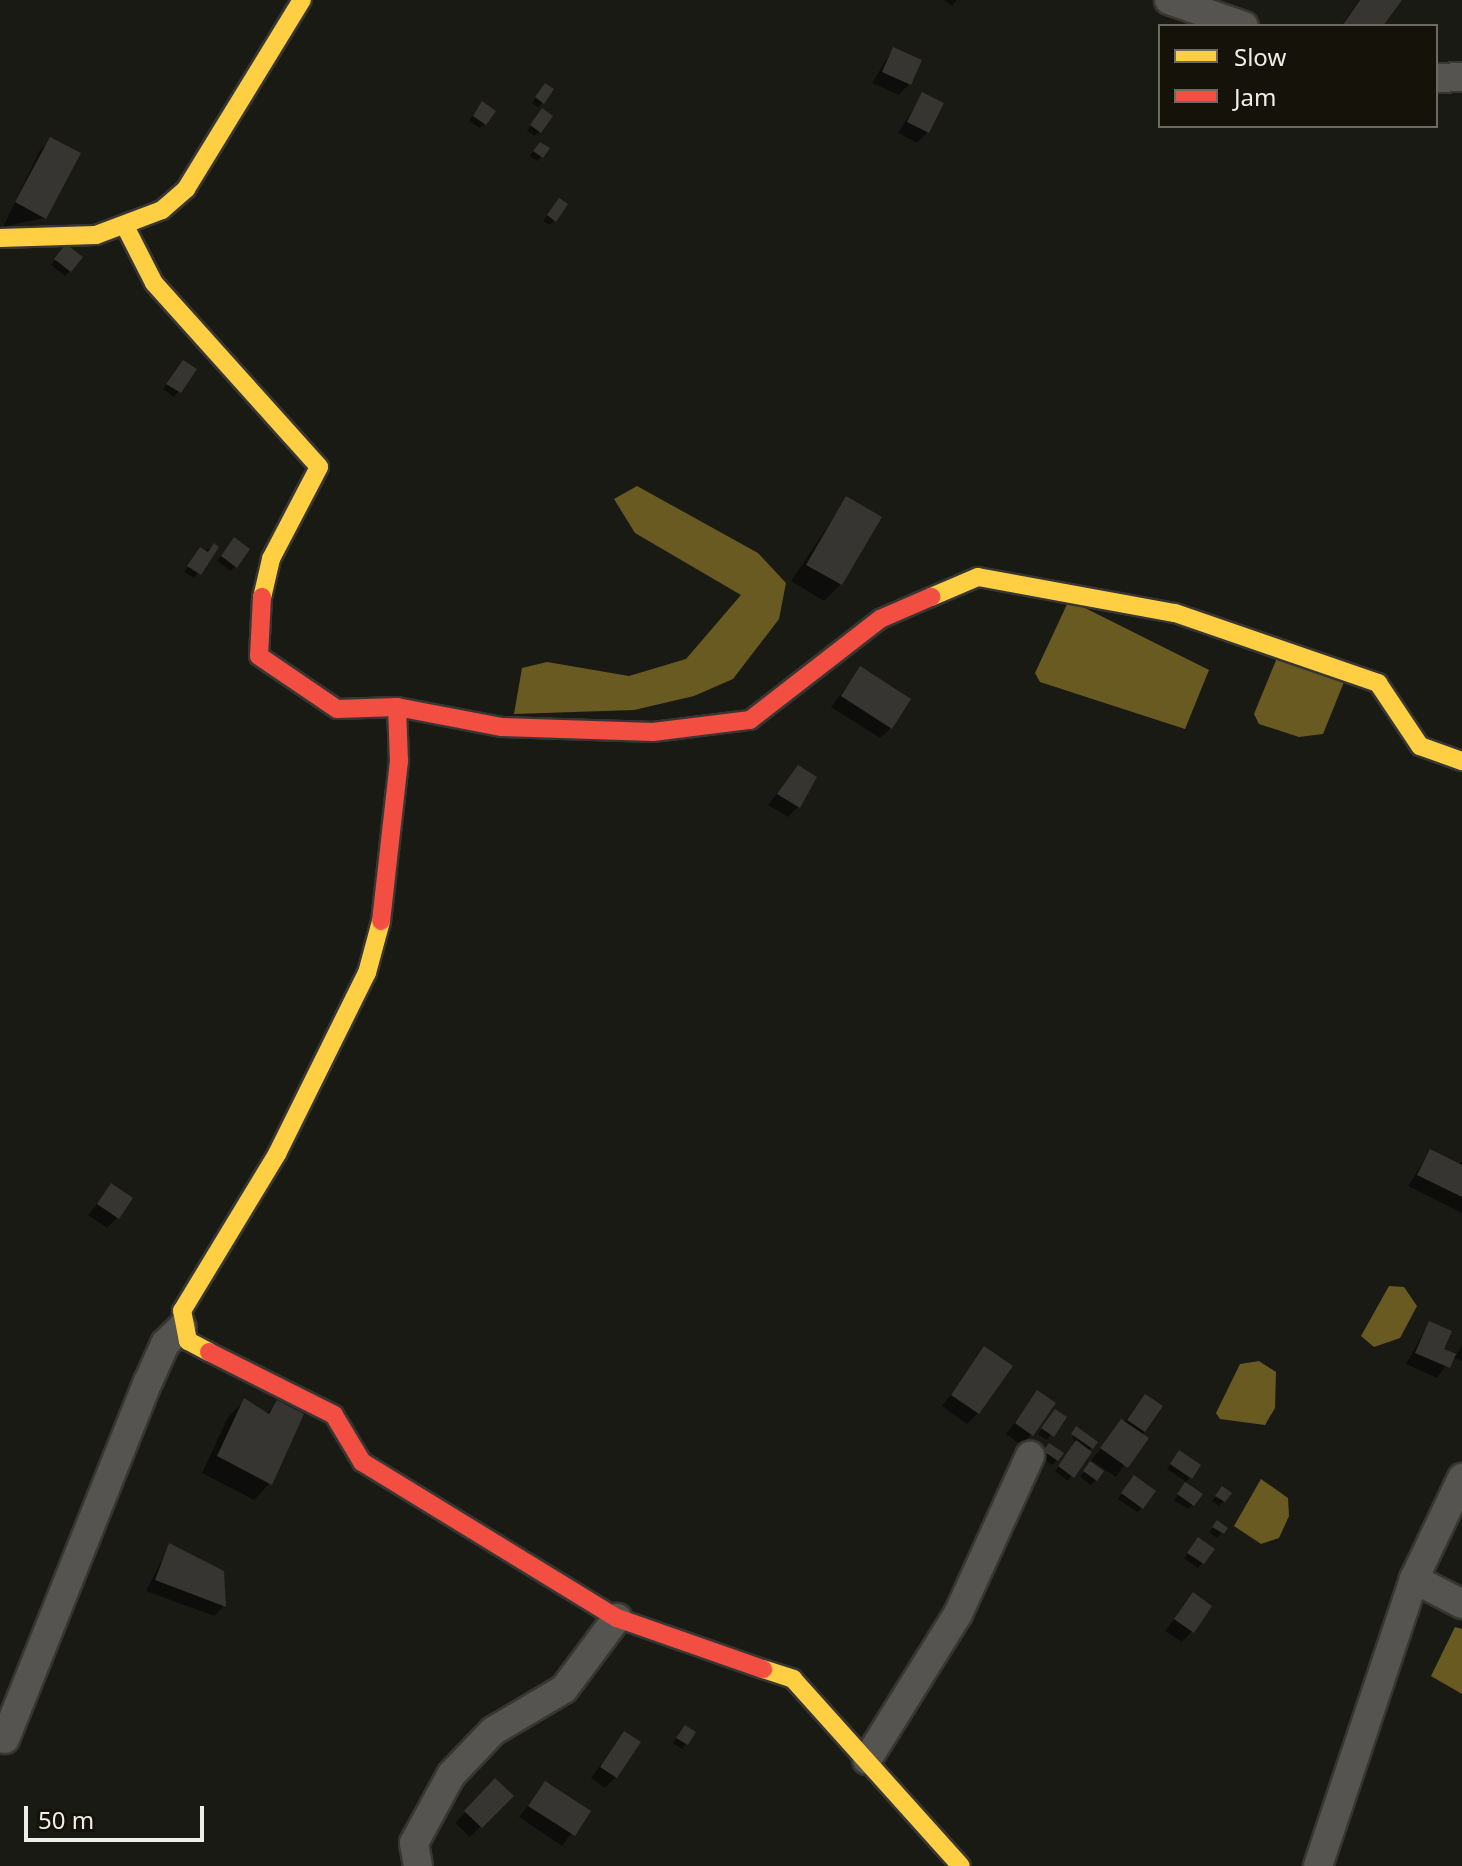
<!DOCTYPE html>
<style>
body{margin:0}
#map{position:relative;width:1462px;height:1866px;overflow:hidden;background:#1a1a15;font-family:"Noto Sans",sans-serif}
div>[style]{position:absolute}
.water>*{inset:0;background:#695a21}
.shadow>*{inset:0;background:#0007}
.building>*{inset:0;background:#363531}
.roads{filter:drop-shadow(2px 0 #373633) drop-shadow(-2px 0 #373633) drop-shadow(0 2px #373633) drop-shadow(0 -2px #373633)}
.street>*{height:28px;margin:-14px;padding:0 14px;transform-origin:14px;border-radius:14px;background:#555450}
.slow>*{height:18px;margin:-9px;padding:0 9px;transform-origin:9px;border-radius:9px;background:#ffcf43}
.jam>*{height:18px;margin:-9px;padding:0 9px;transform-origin:9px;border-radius:9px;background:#f24e42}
span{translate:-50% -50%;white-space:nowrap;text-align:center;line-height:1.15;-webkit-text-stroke:7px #141209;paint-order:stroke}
.legend{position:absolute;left:1158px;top:24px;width:280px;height:104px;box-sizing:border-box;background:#141209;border:2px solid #6c6a62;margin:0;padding:10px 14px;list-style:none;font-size:24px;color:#efede7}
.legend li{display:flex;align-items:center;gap:16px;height:40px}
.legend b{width:40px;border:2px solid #6c6a62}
.scale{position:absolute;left:24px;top:1806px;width:180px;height:36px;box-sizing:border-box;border:4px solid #efede7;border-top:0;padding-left:10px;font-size:24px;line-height:28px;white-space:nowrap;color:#efede7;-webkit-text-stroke:6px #141209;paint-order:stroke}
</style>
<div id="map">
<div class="water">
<div style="clip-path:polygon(637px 486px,758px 553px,786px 583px,779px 619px,733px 679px,694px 696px,634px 710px,514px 714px,522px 668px,547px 662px,629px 676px,686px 659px,741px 595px,635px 533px,614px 499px)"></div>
<div style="clip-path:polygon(1069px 600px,1209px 670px,1185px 729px,1040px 682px,1035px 673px)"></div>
<div style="clip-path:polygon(1279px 653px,1344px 682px,1323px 734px,1299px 737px,1259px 724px,1254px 714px)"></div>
<div style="clip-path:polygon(1389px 1286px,1404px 1287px,1417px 1306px,1400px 1338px,1374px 1347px,1361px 1336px)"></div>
<div style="clip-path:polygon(1259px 1361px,1276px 1372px,1275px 1408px,1265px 1425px,1220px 1419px,1216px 1413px,1240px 1364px)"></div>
<div style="clip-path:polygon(1261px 1479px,1288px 1498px,1289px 1516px,1279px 1538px,1261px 1544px,1234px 1526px)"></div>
<div style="clip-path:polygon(1455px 1627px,1462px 1629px,1462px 1694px,1431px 1676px)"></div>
</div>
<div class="shadow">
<div style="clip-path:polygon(944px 0,957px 0,952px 6px)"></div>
<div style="clip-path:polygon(1359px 0,1399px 0,1381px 26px,1341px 26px)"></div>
<div style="clip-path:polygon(893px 49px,909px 84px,899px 95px,872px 83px)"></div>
<div style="clip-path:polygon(541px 90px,543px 102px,538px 107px,532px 103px)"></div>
<div style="clip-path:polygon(922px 95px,928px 132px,917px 143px,898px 133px)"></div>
<div style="clip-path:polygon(478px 108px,485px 124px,480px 128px,469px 121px)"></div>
<div style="clip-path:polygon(538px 115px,539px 132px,535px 136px,527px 131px)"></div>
<div style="clip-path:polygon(51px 140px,44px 218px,3px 227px,40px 150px)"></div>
<div style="clip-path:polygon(535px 149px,541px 157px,537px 161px,530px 156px)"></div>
<div style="clip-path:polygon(555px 205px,554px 220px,550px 225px,543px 221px)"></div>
<div style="clip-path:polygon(61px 251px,70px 271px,65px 276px,51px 265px)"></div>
<div style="clip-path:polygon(178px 367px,194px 370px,174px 397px,163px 389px)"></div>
<div style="clip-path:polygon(846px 499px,841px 584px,824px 601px,791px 581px)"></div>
<div style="clip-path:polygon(230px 544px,235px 566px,231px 571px,217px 561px)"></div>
<div style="clip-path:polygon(201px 549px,215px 549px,194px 578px,184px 572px)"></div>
<div style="clip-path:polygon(860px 669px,891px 728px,880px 738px,831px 707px)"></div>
<div style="clip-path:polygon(798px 767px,798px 807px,788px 817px,768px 805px)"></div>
<div style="clip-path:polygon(1430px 1151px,1459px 1165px,1462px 1160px,1462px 1213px,1408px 1186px)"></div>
<div style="clip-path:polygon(112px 1186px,118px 1217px,107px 1228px,88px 1215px)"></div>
<div style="clip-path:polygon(1429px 1323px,1441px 1350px,1456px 1356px,1462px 1345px,1462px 1361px,1452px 1357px,1437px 1378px,1406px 1364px)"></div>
<div style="clip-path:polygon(985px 1348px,978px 1413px,967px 1424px,942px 1406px)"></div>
<div style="clip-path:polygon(1037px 1393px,1032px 1434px,1021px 1445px,1006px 1434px)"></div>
<div style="clip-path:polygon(1146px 1396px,1160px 1407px,1116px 1477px,1091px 1460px)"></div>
<div style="clip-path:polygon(244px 1401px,266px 1414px,277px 1403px,270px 1483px,254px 1500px,202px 1473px,228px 1417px)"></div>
<div style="clip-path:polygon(1050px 1416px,1064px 1418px,1047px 1440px,1038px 1434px)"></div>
<div style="clip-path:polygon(1072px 1434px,1091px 1448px,1068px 1481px,1055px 1471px,1075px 1444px)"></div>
<div style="clip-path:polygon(1048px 1448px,1057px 1460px,1052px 1465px,1041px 1457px)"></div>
<div style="clip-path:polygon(1175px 1458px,1190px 1477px,1186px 1482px,1167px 1469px)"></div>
<div style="clip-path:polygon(1085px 1469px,1096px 1480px,1091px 1485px,1080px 1477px)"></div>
<div style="clip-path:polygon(1129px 1482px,1142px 1508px,1137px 1512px,1118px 1499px)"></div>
<div style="clip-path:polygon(1181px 1490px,1193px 1504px,1188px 1509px,1174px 1500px)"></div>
<div style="clip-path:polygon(1218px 1494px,1223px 1501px,1219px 1506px,1212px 1501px)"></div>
<div style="clip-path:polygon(1217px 1523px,1225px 1528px,1217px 1538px,1209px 1532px)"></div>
<div style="clip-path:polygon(1193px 1545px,1212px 1550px,1198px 1568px,1184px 1558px)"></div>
<div style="clip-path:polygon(169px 1546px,224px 1606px,214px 1616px,146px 1591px)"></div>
<div style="clip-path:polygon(1193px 1595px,1192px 1631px,1182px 1642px,1165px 1631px)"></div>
<div style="clip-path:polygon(681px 1732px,694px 1732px,682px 1749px,673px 1743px)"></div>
<div style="clip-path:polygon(624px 1733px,616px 1777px,605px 1788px,591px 1778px)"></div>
<div style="clip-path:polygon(496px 1781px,511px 1796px,470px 1837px,455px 1823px)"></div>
<div style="clip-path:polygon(545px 1784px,588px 1812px,562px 1846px,519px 1817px)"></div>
</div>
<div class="building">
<div style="clip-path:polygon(1360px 0,1402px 0,1383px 26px,1342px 26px)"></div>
<div style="clip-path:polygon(893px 47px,922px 60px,911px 85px,882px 72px)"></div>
<div style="clip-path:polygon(545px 83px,554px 89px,544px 104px,535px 97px)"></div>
<div style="clip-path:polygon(922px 92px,944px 103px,929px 133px,907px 122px)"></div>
<div style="clip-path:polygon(482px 101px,496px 111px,486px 125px,473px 116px)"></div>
<div style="clip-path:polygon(542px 108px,553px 116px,541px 133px,530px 125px)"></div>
<div style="clip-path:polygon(50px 137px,81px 153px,46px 219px,15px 202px)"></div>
<div style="clip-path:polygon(540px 142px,550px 148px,543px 158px,533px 151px)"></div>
<div style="clip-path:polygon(559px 198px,568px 204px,556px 222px,547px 215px)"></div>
<div style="clip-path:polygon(66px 244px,83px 257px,71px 272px,54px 259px)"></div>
<div style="clip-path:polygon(183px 360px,197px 369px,181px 393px,166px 384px)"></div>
<div style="clip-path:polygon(846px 496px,882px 517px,842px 585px,806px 565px)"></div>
<div style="clip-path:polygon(234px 537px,250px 549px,237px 568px,221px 556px)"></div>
<div style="clip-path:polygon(214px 543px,219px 547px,201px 575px,187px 566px,200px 547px,208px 552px)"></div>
<div style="clip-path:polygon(860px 666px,911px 699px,892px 729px,841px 696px)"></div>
<div style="clip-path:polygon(798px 765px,817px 777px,800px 808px,777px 794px)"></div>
<div style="clip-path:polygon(1430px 1149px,1462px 1165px,1462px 1197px,1417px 1175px)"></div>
<div style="clip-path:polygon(111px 1183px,133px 1198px,119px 1219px,97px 1204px)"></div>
<div style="clip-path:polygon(1429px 1321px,1452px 1331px,1444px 1349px,1456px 1354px,1450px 1368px,1415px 1353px)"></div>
<div style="clip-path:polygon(984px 1346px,1013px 1366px,979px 1414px,951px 1395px)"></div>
<div style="clip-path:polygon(1037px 1390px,1056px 1403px,1033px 1436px,1015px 1423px)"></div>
<div style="clip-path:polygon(1145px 1394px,1163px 1406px,1145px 1432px,1127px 1420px)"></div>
<div style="clip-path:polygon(244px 1398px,269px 1414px,277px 1400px,304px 1414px,272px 1485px,217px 1456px)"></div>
<div style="clip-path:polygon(1055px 1409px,1067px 1417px,1054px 1437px,1041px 1428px)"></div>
<div style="clip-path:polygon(1121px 1419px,1149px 1438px,1128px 1468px,1100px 1448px)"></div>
<div style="clip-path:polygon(1076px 1426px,1098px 1442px,1093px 1449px,1071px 1434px)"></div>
<div style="clip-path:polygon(1076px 1440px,1092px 1452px,1074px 1478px,1058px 1466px)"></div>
<div style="clip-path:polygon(1049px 1443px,1064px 1453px,1058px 1461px,1043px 1451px)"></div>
<div style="clip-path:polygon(1179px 1450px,1201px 1465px,1192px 1479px,1170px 1464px)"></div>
<div style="clip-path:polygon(1090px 1461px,1104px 1471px,1097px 1481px,1083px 1471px)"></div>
<div style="clip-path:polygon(1134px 1475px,1156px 1491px,1143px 1509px,1121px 1493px)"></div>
<div style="clip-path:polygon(1185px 1482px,1203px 1494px,1194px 1506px,1177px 1494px)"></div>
<div style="clip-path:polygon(1222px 1486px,1232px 1493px,1225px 1502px,1215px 1496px)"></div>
<div style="clip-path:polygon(1217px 1520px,1228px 1528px,1224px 1534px,1212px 1527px)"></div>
<div style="clip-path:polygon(1198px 1537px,1215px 1549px,1204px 1564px,1187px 1553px)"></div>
<div style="clip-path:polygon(169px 1543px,224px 1571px,226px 1607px,155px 1580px)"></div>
<div style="clip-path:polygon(1193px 1592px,1212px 1606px,1194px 1633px,1174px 1619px)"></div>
<div style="clip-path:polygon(685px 1725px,696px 1732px,688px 1745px,676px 1738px)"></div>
<div style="clip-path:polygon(624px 1731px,641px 1742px,617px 1778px,600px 1767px)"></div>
<div style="clip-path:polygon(495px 1778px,514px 1796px,482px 1828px,464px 1811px)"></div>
<div style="clip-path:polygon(545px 1781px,591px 1811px,575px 1836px,528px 1806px)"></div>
</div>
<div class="roads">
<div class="street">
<div style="left:1169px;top:0;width:79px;rotate:19.1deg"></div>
<div style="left:1436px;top:78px;width:26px;rotate:-2deg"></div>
<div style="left:1414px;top:1579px;width:54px;rotate:27.5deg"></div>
<div style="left:5px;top:1739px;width:385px;rotate:-68.2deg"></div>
<div style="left:148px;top:1382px;width:42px;rotate:-65.9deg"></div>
<div style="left:165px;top:1344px;width:24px;rotate:-45deg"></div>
<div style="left:867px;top:1760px;width:172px;rotate:-58.1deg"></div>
<div style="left:958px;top:1614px;width:174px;rotate:-65.5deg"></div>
<div style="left:418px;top:1866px;width:23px;rotate:-100deg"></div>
<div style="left:414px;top:1843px;width:77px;rotate:-61.4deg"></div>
<div style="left:451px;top:1775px;width:61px;rotate:-46.3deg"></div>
<div style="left:493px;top:1731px;width:82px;rotate:-30.6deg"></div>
<div style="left:564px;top:1689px;width:89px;rotate:-53.3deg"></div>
<div style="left:1318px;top:1866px;width:303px;rotate:-71.5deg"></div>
<div style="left:1414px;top:1579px;width:112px;rotate:-64.6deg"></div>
</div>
<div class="slow">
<div style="left:126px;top:228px;width:62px;rotate:63deg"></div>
<div style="left:154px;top:283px;width:247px;rotate:48.1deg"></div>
<div style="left:319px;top:467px;width:104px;rotate:117.6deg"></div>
<div style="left:271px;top:559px;width:39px;rotate:103deg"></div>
<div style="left:0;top:238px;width:96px;rotate:-1.8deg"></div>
<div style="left:96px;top:235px;width:71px;rotate:-20.7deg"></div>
<div style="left:162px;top:210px;width:32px;rotate:-41deg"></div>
<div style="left:186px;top:189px;width:222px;rotate:-58.5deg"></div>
<div style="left:931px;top:597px;width:51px;rotate:-23.1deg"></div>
<div style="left:978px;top:577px;width:200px;rotate:10.4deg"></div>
<div style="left:1175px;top:613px;width:215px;rotate:19deg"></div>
<div style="left:1378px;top:683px;width:76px;rotate:56.3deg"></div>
<div style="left:1420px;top:746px;width:45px;rotate:19.7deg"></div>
<div style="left:209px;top:1352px;width:24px;rotate:-152deg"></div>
<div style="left:188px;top:1341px;width:31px;rotate:-101deg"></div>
<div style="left:182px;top:1311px;width:184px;rotate:-58.8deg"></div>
<div style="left:277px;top:1154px;width:202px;rotate:-63.6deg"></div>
<div style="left:367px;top:973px;width:54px;rotate:-74.9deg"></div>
<div style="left:763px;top:1669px;width:32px;rotate:18deg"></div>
<div style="left:793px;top:1679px;width:251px;rotate:48.1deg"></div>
</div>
<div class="jam">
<div style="left:262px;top:597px;width:59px;rotate:92.9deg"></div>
<div style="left:259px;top:656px;width:94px;rotate:34.2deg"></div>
<div style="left:337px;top:709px;width:60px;rotate:-1.9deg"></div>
<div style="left:397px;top:707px;width:54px;rotate:87.9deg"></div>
<div style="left:399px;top:761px;width:161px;rotate:96.4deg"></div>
<div style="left:397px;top:707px;width:107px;rotate:10.8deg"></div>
<div style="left:502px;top:727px;width:151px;rotate:1.9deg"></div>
<div style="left:653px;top:732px;width:98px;rotate:-7.1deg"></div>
<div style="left:750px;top:720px;width:165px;rotate:-37.8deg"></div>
<div style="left:880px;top:619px;width:56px;rotate:-23.3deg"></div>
<div style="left:209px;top:1352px;width:140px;rotate:26.7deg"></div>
<div style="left:334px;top:1415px;width:55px;rotate:59.2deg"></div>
<div style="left:362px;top:1462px;width:299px;rotate:31.5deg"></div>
<div style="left:617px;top:1618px;width:155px;rotate:19.3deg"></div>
</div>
</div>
<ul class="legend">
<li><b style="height:10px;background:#ffcf43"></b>Slow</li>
<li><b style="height:10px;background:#f24e42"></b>Jam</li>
</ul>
<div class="scale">50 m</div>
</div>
